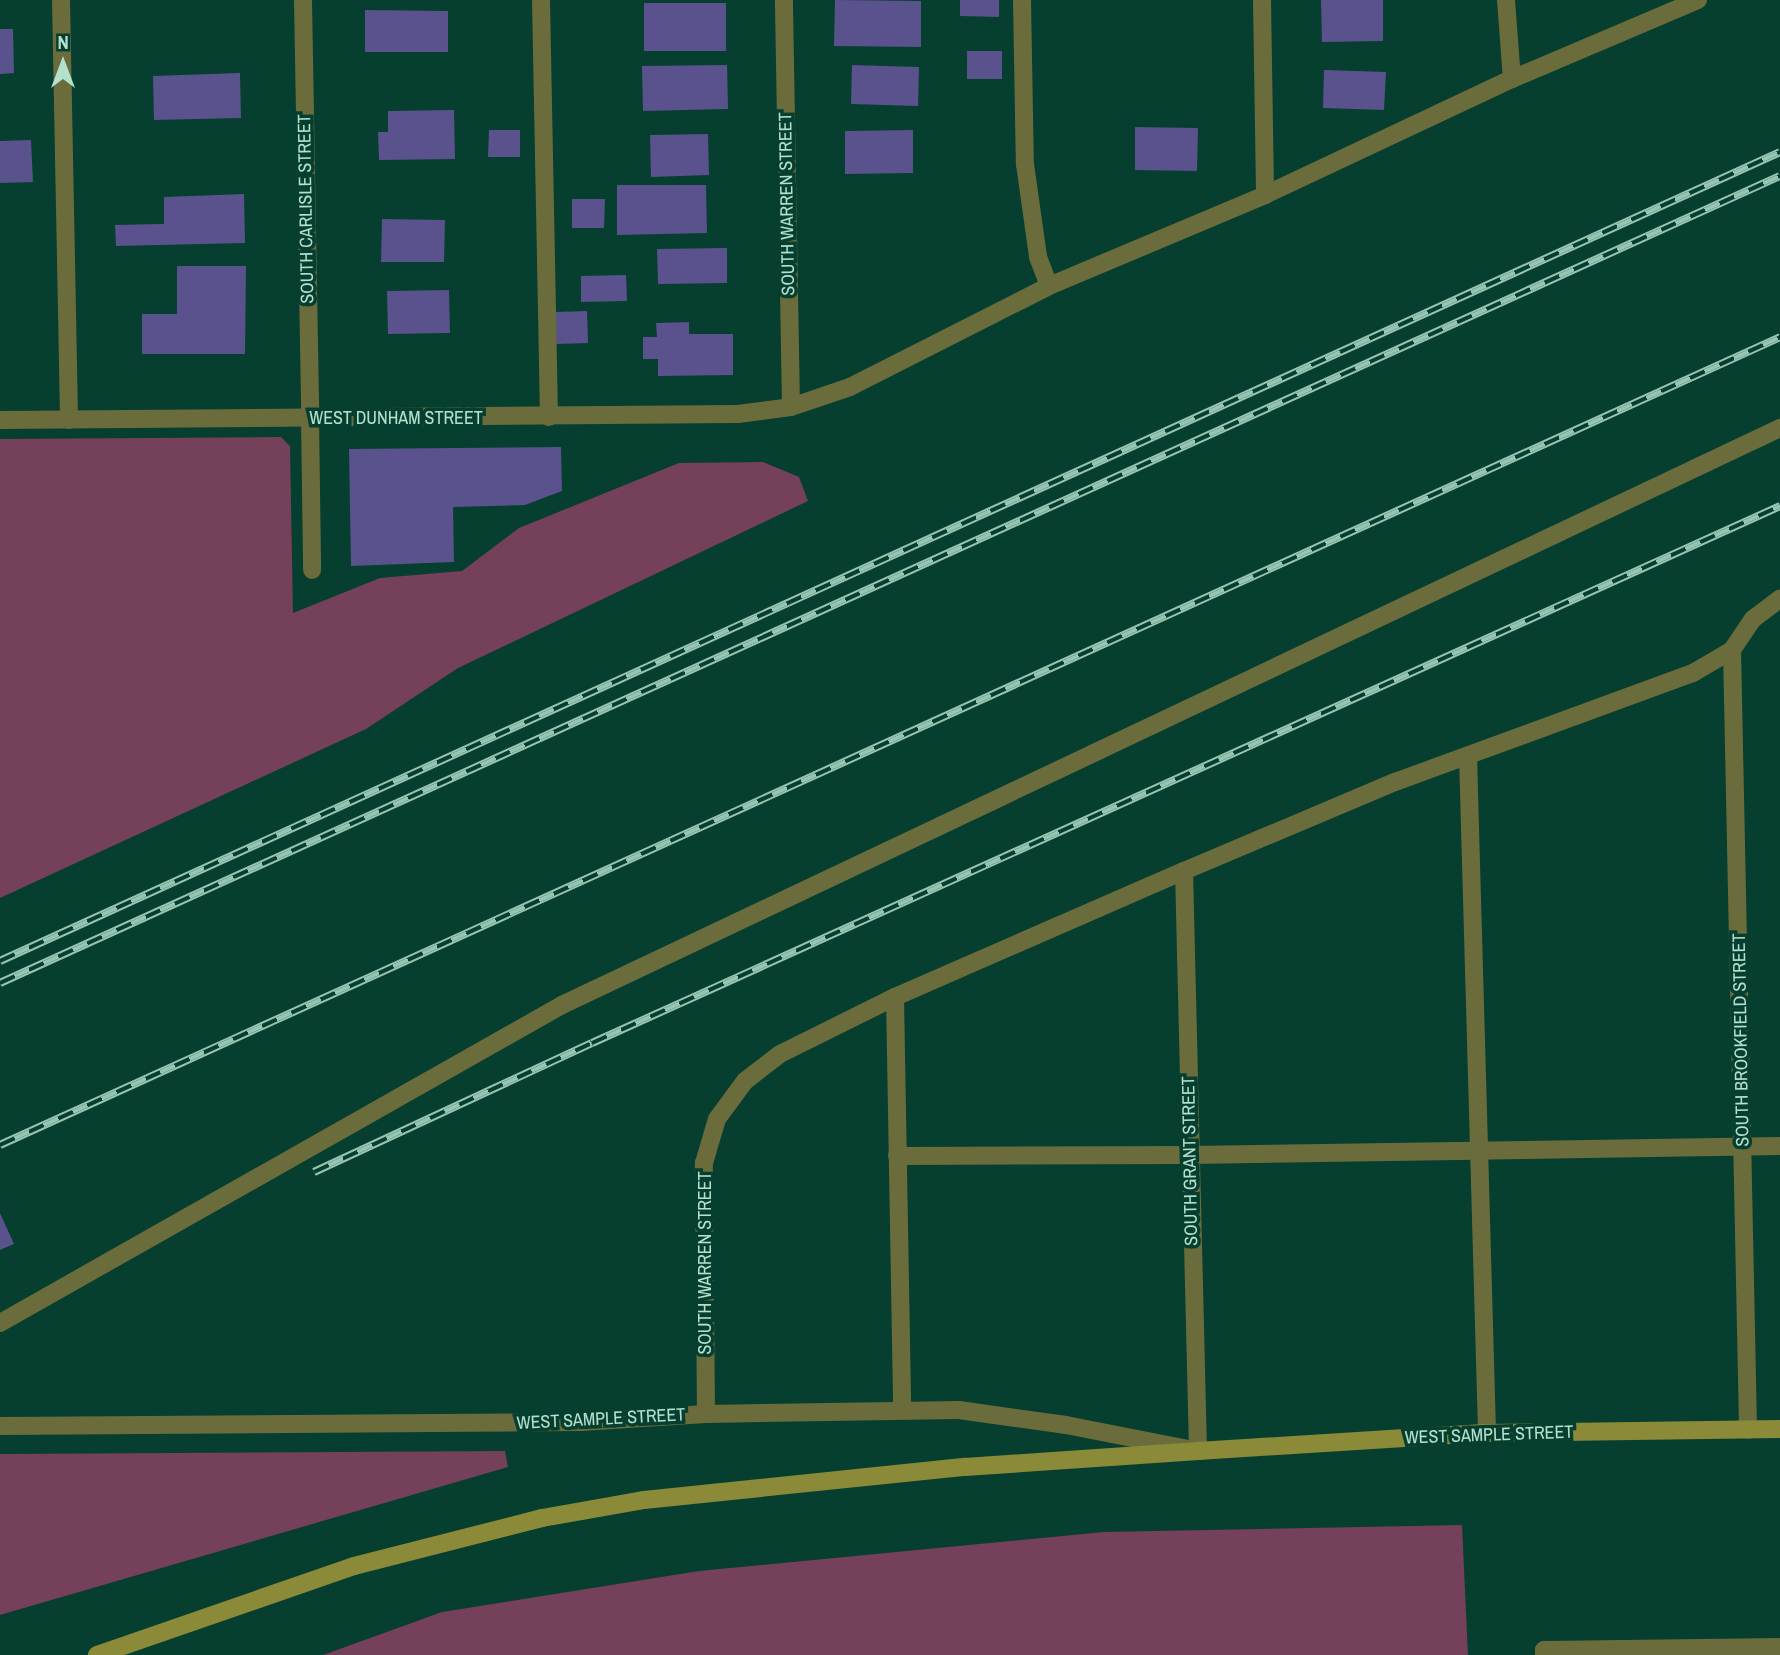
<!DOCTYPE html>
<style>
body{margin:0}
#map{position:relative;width:1780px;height:1655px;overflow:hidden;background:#063e2f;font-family:"Archivo Narrow",sans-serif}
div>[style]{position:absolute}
.green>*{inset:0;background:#74405a}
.building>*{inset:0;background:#5a528c}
.lane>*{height:18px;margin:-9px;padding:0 9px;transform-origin:9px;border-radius:9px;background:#6b6c3b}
.street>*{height:18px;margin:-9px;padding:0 9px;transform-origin:9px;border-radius:9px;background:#6b6c3b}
.secondary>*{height:18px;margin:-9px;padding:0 9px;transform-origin:9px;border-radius:9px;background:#8a8a38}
.rail>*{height:8px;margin-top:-4px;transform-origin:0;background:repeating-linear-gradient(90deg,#063e2f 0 16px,#97c5b3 0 32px);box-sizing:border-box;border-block:2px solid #97c5b3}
span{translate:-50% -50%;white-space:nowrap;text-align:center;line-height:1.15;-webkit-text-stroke:7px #063e2f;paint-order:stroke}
.street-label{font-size:18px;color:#b4e0ce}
.north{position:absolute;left:28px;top:28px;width:70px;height:70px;-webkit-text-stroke:5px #063e2f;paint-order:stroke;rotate:0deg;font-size:19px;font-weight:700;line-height:28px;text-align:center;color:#b4e0ce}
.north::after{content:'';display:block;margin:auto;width:24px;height:32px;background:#b4e0ce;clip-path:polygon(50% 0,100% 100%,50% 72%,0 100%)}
</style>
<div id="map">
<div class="green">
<div style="clip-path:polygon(281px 437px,290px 446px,293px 613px,380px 578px,462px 571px,519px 528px,679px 463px,763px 462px,799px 477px,808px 501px,458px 668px,366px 729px,0 898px,0 439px)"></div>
<div style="clip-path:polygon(505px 1451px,508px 1467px,0 1615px,0 1454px)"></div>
<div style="clip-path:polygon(1462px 1525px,1468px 1655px,323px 1655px,442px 1612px,699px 1571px,1104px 1532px)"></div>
</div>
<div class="building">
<div style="clip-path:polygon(835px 0,921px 1px,921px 47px,834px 46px)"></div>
<div style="clip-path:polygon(960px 0,999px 0,999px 17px,960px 16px)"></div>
<div style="clip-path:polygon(1321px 0,1383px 0,1383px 41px,1322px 42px)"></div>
<div style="clip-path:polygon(644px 3px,726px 3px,726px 51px,644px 51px)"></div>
<div style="clip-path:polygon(365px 10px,448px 11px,448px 52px,365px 52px)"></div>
<div style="clip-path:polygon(0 29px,13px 29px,14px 73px,0 74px)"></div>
<div style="clip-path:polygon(967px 51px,1002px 51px,1002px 79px,967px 79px)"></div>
<div style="clip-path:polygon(727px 65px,728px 109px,643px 111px,642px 66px)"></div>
<div style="clip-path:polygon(852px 65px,919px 67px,918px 106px,851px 104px)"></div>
<div style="clip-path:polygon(1324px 70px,1386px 72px,1384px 110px,1323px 108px)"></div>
<div style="clip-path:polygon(240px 73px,241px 118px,154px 120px,153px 76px)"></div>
<div style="clip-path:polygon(454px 110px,455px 159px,379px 160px,378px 132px,388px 132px,388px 111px)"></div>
<div style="clip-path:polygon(1135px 127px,1198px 128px,1197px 171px,1135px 170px)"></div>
<div style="clip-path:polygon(489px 130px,520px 130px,520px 157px,488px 157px)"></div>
<div style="clip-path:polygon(913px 130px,913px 173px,845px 174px,845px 131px)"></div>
<div style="clip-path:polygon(708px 134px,709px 175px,651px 177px,650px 135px)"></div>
<div style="clip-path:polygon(31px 140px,33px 182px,0 183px,0 141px)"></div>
<div style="clip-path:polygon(617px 185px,706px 185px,707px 233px,617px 235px)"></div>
<div style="clip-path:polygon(244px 194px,245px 243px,116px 246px,115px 225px,164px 224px,164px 197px)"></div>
<div style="clip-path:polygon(572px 199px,605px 199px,604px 228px,572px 228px)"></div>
<div style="clip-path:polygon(382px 219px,445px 220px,444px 262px,381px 262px)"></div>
<div style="clip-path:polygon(727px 248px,727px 283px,658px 284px,657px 249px)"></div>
<div style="clip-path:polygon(177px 266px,246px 266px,245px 354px,142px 354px,142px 314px,177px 314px)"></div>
<div style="clip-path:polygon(626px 275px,627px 301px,581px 302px,581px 276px)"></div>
<div style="clip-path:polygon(449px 290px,450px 333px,388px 334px,387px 291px)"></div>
<div style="clip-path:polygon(587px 311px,588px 343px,555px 344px,555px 312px)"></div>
<div style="clip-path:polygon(689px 322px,689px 334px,733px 334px,733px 375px,658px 376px,658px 359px,643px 359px,643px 337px,657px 337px,656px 323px)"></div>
<div style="clip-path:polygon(561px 447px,562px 491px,525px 505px,453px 507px,454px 562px,351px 566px,349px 449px)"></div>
<div style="clip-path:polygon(0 1213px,14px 1244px,0 1250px)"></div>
</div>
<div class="lane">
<div style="left:61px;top:0;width:420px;rotate:88.9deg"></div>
<div style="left:541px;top:0;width:417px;rotate:88.9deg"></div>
<div style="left:1022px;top:0;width:164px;rotate:89deg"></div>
<div style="left:1025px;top:164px;width:94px;rotate:82deg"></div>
<div style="left:1038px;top:257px;width:31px;rotate:69deg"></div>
<div style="left:1506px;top:0;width:79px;rotate:85.7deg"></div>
<div style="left:791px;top:407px;width:62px;rotate:-18.7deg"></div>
<div style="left:850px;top:387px;width:223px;rotate:-26.9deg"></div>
<div style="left:1049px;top:286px;width:234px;rotate:-22.8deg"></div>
<div style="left:1265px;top:195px;width:273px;rotate:-25.2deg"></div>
<div style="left:1512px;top:79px;width:202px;rotate:-23deg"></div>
<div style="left:310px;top:418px;width:152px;rotate:89.2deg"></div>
<div style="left:1468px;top:756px;width:677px;rotate:88.39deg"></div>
<div style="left:895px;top:997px;width:412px;rotate:89deg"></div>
<div style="left:745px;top:1081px;width:44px;rotate:-37.6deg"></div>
<div style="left:780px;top:1054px;width:128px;rotate:-26.4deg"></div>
<div style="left:895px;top:997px;width:315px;rotate:-23.6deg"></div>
<div style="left:1184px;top:871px;width:229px;rotate:-22.9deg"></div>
<div style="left:1395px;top:782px;width:317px;rotate:-20.1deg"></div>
<div style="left:1693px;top:673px;width:45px;rotate:-30.5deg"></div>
<div style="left:1732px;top:650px;width:37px;rotate:-56deg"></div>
<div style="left:1753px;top:619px;width:34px;rotate:-37deg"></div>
<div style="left:897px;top:1156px;width:293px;rotate:-0.2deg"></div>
<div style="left:1190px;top:1155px;width:590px;rotate:-0.87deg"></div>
<div style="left:0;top:1323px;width:646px;rotate:-29.5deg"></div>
<div style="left:562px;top:1005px;width:1348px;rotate:-25.35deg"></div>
<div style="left:1544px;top:1655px;width:5px;rotate:-90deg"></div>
<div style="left:1544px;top:1650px;width:236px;rotate:-0.7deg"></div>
</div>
<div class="street">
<div style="left:303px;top:0;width:418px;rotate:89deg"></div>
<div style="left:1262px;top:0;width:195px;rotate:89.1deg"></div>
<div style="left:0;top:420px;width:738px;rotate:-0.47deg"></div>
<div style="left:738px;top:414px;width:53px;rotate:-7.5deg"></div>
<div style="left:791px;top:407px;width:407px;rotate:-91deg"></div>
<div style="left:1732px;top:650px;width:780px;rotate:88.82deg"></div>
<div style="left:706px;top:1414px;width:251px;rotate:-90.5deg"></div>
<div style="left:704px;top:1163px;width:46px;rotate:-73.5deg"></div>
<div style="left:717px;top:1119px;width:47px;rotate:-53.6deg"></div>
<div style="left:0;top:1426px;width:581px;rotate:-0.39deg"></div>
<div style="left:581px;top:1422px;width:125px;rotate:-3.7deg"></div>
<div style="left:706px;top:1414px;width:253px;rotate:-0.9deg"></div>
<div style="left:959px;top:1410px;width:108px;rotate:8deg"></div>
<div style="left:1066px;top:1425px;width:135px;rotate:11.1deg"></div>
<div style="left:1198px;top:1451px;width:580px;rotate:-91.38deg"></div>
</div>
<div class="secondary">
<div style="left:97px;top:1655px;width:272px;rotate:-19.1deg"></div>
<div style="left:354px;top:1566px;width:194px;rotate:-14.3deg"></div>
<div style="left:542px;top:1518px;width:104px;rotate:-10deg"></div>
<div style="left:644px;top:1500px;width:323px;rotate:-5.9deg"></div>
<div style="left:965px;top:1467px;width:234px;rotate:-3.9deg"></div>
<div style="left:1198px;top:1451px;width:290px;rotate:-3.6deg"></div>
<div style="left:1487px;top:1433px;width:293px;rotate:-0.8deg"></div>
</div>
<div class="rail">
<div style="left:0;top:961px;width:1955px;rotate:-24.44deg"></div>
<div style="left:0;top:983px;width:1954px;rotate:-24.39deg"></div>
<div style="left:0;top:1145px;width:1955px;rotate:-24.41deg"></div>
<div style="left:314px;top:1172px;width:306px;rotate:-24.9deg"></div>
<div style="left:592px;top:1043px;width:1304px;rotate:-24.32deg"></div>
</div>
<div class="street-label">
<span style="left:787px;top:204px;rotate:-91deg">SOUTH WARREN STREET</span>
<span style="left:306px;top:209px;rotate:-91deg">SOUTH CARLISLE STREET</span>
<span style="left:396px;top:418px">WEST DUNHAM STREET</span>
<span style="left:1741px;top:1040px;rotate:-91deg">SOUTH BROOKFIELD STREET</span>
<span style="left:1190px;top:1161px;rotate:-91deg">SOUTH GRANT STREET</span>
<span style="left:705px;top:1263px;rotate:-90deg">SOUTH WARREN STREET</span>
<span style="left:601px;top:1419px;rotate:-3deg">WEST SAMPLE STREET</span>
<span style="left:1489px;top:1435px;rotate:-2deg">WEST SAMPLE STREET</span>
</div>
<div class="north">N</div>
</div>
